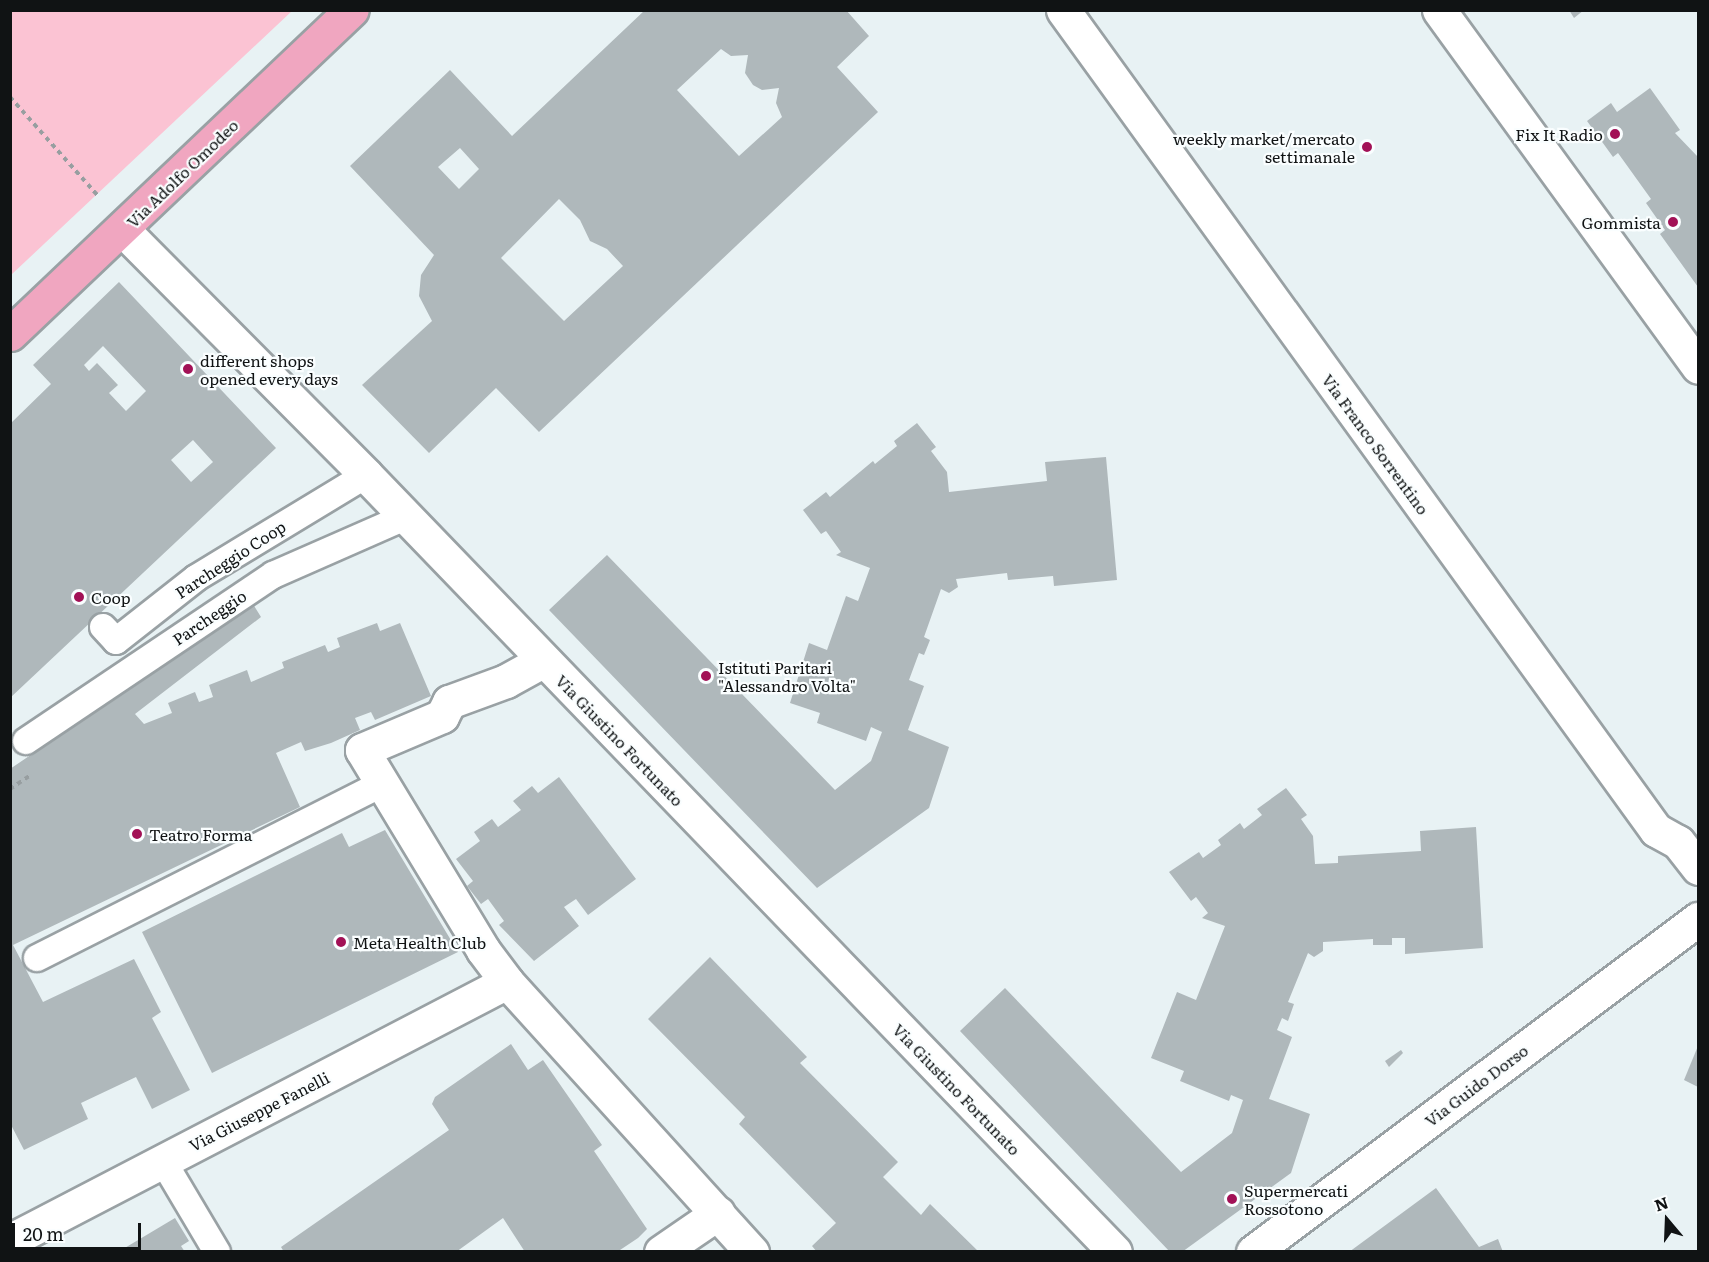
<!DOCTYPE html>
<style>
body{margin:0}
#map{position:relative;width:1709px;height:1262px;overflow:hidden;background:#e8f2f4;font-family:Literata,serif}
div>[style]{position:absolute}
.green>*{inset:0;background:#fbc3d3}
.building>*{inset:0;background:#afb8bb}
.path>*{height:4px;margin-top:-2px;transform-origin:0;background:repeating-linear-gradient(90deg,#979ea0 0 4.5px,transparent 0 9px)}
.roads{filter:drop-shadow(2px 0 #99a1a4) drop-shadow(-2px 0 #99a1a4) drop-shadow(0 2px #99a1a4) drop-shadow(0 -2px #99a1a4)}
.service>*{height:26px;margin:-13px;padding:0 13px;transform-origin:13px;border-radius:13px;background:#fff}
.pedestrian>*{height:33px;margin:-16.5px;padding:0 16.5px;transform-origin:16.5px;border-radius:16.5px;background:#fff}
.minor>*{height:33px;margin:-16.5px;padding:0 16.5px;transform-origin:16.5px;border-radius:16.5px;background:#fff}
.tertiary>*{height:33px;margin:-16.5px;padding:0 16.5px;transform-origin:16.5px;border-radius:16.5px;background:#fff}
.primary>*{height:33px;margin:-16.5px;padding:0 16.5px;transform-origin:16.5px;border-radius:16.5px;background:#f0a6c0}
.dots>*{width:16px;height:16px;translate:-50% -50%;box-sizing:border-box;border:3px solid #fafeff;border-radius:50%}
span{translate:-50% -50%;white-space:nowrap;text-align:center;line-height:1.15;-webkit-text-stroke:4.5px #fafeff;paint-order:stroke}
.poi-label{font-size:16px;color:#101314}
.right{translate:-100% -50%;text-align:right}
.left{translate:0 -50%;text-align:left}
.street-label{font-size:16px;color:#101314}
.frame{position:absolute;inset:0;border:12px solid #101314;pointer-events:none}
.north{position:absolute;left:1637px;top:1190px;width:60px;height:60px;-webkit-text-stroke:4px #fafeff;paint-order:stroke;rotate:341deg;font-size:16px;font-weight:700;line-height:24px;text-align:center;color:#101314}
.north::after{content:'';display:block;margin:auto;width:21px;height:27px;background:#101314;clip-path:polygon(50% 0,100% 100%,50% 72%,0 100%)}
.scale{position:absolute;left:12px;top:1223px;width:129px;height:27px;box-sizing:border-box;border:3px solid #101314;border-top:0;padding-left:8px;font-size:18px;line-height:21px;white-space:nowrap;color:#101314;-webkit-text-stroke:4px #fafeff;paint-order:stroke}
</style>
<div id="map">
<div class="green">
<div style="clip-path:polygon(11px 10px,268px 12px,292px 11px,11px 275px)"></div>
</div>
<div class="building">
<div style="clip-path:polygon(evenodd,645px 10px,846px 10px,869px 36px,837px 67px,878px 112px,539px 432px,496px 388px,429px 453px,362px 385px,432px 321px,419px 296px,421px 275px,434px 255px,350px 166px,450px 70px,512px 136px,645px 10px,721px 49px,731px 56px,748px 55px,745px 73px,753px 85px,762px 90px,779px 88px,776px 103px,782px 117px,739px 156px,677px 90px,721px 49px,645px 10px,460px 148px,479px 169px,459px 189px,438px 167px,460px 148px,645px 10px,559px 199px,580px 220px,590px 241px,607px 249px,623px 266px,564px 321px,501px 258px,559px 199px)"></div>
<div style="clip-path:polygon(1569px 10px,1584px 10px,1574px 18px)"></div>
<div style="clip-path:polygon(1650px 88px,1680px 130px,1675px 133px,1698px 157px,1698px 287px,1660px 234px,1665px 230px,1646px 203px,1651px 199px,1618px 153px,1613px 157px,1587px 121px,1611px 103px,1617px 112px)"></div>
<div style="clip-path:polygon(evenodd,119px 282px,276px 448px,10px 698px,10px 424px,51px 384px,33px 365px,119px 282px,103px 346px,146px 391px,126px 411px,109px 393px,118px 385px,97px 363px,89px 371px,84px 365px,103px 346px,119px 282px,193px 440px,213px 462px,191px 482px,171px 460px,193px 440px)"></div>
<div style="clip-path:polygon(917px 423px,936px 447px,931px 451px,947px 472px,949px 492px,1047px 481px,1045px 462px,1106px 457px,1117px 580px,1054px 586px,1053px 576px,1008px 580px,1007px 573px,956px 579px,958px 587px,949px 593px,941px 589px,924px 637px,930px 640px,924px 655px,919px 653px,909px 680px,924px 686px,908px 730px,949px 747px,929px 808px,817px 888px,549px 610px,607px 555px,835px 790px,871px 761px,882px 732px,871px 727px,866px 741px,817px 723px,820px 713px,790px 703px,809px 643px,827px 650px,846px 596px,858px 601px,870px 568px,836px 555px,841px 552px,826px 531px,821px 534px,803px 510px,826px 492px,830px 497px,873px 461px,875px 464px,897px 446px,894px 441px)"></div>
<div style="clip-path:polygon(253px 604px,261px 617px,135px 714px,144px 724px,172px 713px,168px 703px,195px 692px,199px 702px,213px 697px,209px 685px,247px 670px,251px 682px,284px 668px,282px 662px,325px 645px,328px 652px,340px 647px,337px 638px,377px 623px,380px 631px,400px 623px,431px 696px,375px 720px,371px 712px,355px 718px,360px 730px,331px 743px,305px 751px,301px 742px,276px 753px,300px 807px,13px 945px,43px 1002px,134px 959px,161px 1012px,152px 1018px,190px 1090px,152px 1109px,136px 1077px,81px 1103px,88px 1119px,24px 1150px,10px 1123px,10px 769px)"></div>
<div style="clip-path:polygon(559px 777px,636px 879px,588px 915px,576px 899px,564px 907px,579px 926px,534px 961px,499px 925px,504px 921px,488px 899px,481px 904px,467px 886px,473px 881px,456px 859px,480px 841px,474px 832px,492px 819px,498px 827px,521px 810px,513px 801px,532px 786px,538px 793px)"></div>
<div style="clip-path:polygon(1286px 788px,1307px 815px,1301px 819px,1313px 836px,1315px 864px,1338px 863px,1338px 856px,1421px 851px,1420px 831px,1476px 827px,1483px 948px,1405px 954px,1405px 938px,1392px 938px,1392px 945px,1373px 945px,1373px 939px,1323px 942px,1323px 951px,1314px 957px,1308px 953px,1288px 1002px,1294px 1004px,1288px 1021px,1282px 1018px,1277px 1030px,1292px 1037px,1269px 1099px,1310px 1114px,1291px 1173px,1182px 1252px,1170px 1252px,960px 1031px,1005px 988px,1181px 1172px,1232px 1133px,1243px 1100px,1231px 1095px,1229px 1101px,1180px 1081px,1184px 1071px,1151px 1058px,1177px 992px,1196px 1000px,1225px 926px,1202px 918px,1208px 913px,1196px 897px,1191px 901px,1169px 872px,1199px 852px,1203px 858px,1221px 845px,1218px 840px,1240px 823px,1244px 829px,1262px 815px,1257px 809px)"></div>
<div style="clip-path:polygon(385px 830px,458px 952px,212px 1073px,142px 932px,342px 833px,349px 847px)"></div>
<div style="clip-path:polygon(710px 957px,807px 1057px,800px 1063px,898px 1162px,883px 1177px,921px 1215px,930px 1204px,979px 1252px,817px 1252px,812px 1246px,836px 1223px,739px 1124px,745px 1117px,648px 1019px)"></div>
<div style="clip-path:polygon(511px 1044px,528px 1070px,543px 1060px,602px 1145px,594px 1151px,647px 1229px,638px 1238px,617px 1252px,525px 1252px,503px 1218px,456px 1252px,284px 1252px,281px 1247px,449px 1130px,432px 1104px,435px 1097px)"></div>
<div style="clip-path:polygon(1698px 1046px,1698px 1087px,1684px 1080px)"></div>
<div style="clip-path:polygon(1401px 1050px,1403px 1053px,1389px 1067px,1385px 1061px)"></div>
<div style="clip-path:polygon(1436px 1188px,1479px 1247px,1498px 1239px,1503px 1252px,1349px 1252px)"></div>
<div style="clip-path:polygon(175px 1218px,189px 1241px,181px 1246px,185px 1252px,118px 1252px)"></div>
</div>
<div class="path">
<div style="left:10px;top:97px;width:134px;rotate:48.3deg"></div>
<div style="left:10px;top:789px;width:23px;rotate:-34deg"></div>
</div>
<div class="roads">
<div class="service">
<div style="left:103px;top:627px;width:19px;rotate:47deg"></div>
<div style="left:116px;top:641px;width:102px;rotate:-38.2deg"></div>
<div style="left:196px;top:578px;width:199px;rotate:-31.2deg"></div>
<div style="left:26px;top:741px;width:298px;rotate:-33.9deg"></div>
<div style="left:273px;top:575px;width:144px;rotate:-23.7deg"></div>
<div style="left:37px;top:958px;width:386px;rotate:-26.8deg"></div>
<div style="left:163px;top:1161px;width:106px;rotate:59.3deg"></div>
</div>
<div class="pedestrian">
<div style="left:362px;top:750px;width:87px;rotate:-23deg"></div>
<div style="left:442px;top:716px;width:16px;rotate:-63deg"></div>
<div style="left:449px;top:702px;width:61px;rotate:-20.2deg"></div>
<div style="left:506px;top:681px;width:43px;rotate:-28.9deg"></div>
</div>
<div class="minor">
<div style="left:1063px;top:10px;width:1012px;rotate:54.13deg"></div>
<div style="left:1656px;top:830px;width:25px;rotate:29deg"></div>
<div style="left:1678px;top:842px;width:33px;rotate:52deg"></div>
<div style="left:1439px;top:10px;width:441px;rotate:54deg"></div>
<div style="left:123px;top:230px;width:345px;rotate:45.2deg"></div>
<div style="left:366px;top:475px;width:1079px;rotate:46.05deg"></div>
<div style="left:362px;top:750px;width:234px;rotate:58.8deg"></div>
<div style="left:483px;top:950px;width:40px;rotate:53deg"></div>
<div style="left:507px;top:982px;width:365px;rotate:47.8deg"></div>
<div style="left:11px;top:1240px;width:559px;rotate:-27.48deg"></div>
<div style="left:661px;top:1252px;width:69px;rotate:-34.4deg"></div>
<div style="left:1253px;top:1252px;width:556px;rotate:-36.81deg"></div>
</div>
<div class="tertiary">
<div style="left:10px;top:1239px;width:14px;rotate:65deg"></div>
</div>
<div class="primary">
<div style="left:10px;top:334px;width:471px;rotate:-43.5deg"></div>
</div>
</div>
<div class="dots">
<div style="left:1615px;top:134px;background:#a21156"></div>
<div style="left:1367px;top:147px;background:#a21156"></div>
<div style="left:1673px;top:222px;background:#a21156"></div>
<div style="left:188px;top:369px;background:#a21156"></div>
<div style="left:79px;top:597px;background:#a21156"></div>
<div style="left:706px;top:676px;background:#a21156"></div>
<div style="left:137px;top:834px;background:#a21156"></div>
<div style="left:341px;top:942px;background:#a21156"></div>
<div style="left:1232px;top:1199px;background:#a21156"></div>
</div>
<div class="poi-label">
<span class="right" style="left:1603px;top:134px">Fix It Radio</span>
<span class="right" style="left:1355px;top:147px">weekly market/mercato<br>settimanale</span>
<span class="right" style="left:1661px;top:222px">Gommista</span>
<span class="left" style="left:200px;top:369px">different shops<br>opened every days</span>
<span class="left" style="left:91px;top:597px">Coop</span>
<span class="left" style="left:718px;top:676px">Istituti Paritari<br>"Alessandro Volta"</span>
<span class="left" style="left:149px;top:834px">Teatro Forma</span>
<span class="left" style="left:353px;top:942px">Meta Health Club</span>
<span class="left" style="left:1244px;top:1199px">Supermercati<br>Rossotono</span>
</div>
<div class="street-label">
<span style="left:182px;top:173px;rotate:-44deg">Via Adolfo Omodeo</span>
<span style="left:1376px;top:444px;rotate:54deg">Via Franco Sorrentino</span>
<span style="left:230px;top:559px;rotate:-33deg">Parcheggio Coop</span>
<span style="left:209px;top:617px;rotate:-34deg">Parcheggio</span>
<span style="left:620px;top:740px;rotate:46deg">Via Giustino Fortunato</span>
<span style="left:1476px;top:1085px;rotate:-37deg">Via Guido Dorso</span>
<span style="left:957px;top:1089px;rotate:46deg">Via Giustino Fortunato</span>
<span style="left:259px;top:1111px;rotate:-27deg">Via Giuseppe Fanelli</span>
</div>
<div class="frame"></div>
<div class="north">N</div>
<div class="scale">20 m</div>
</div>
